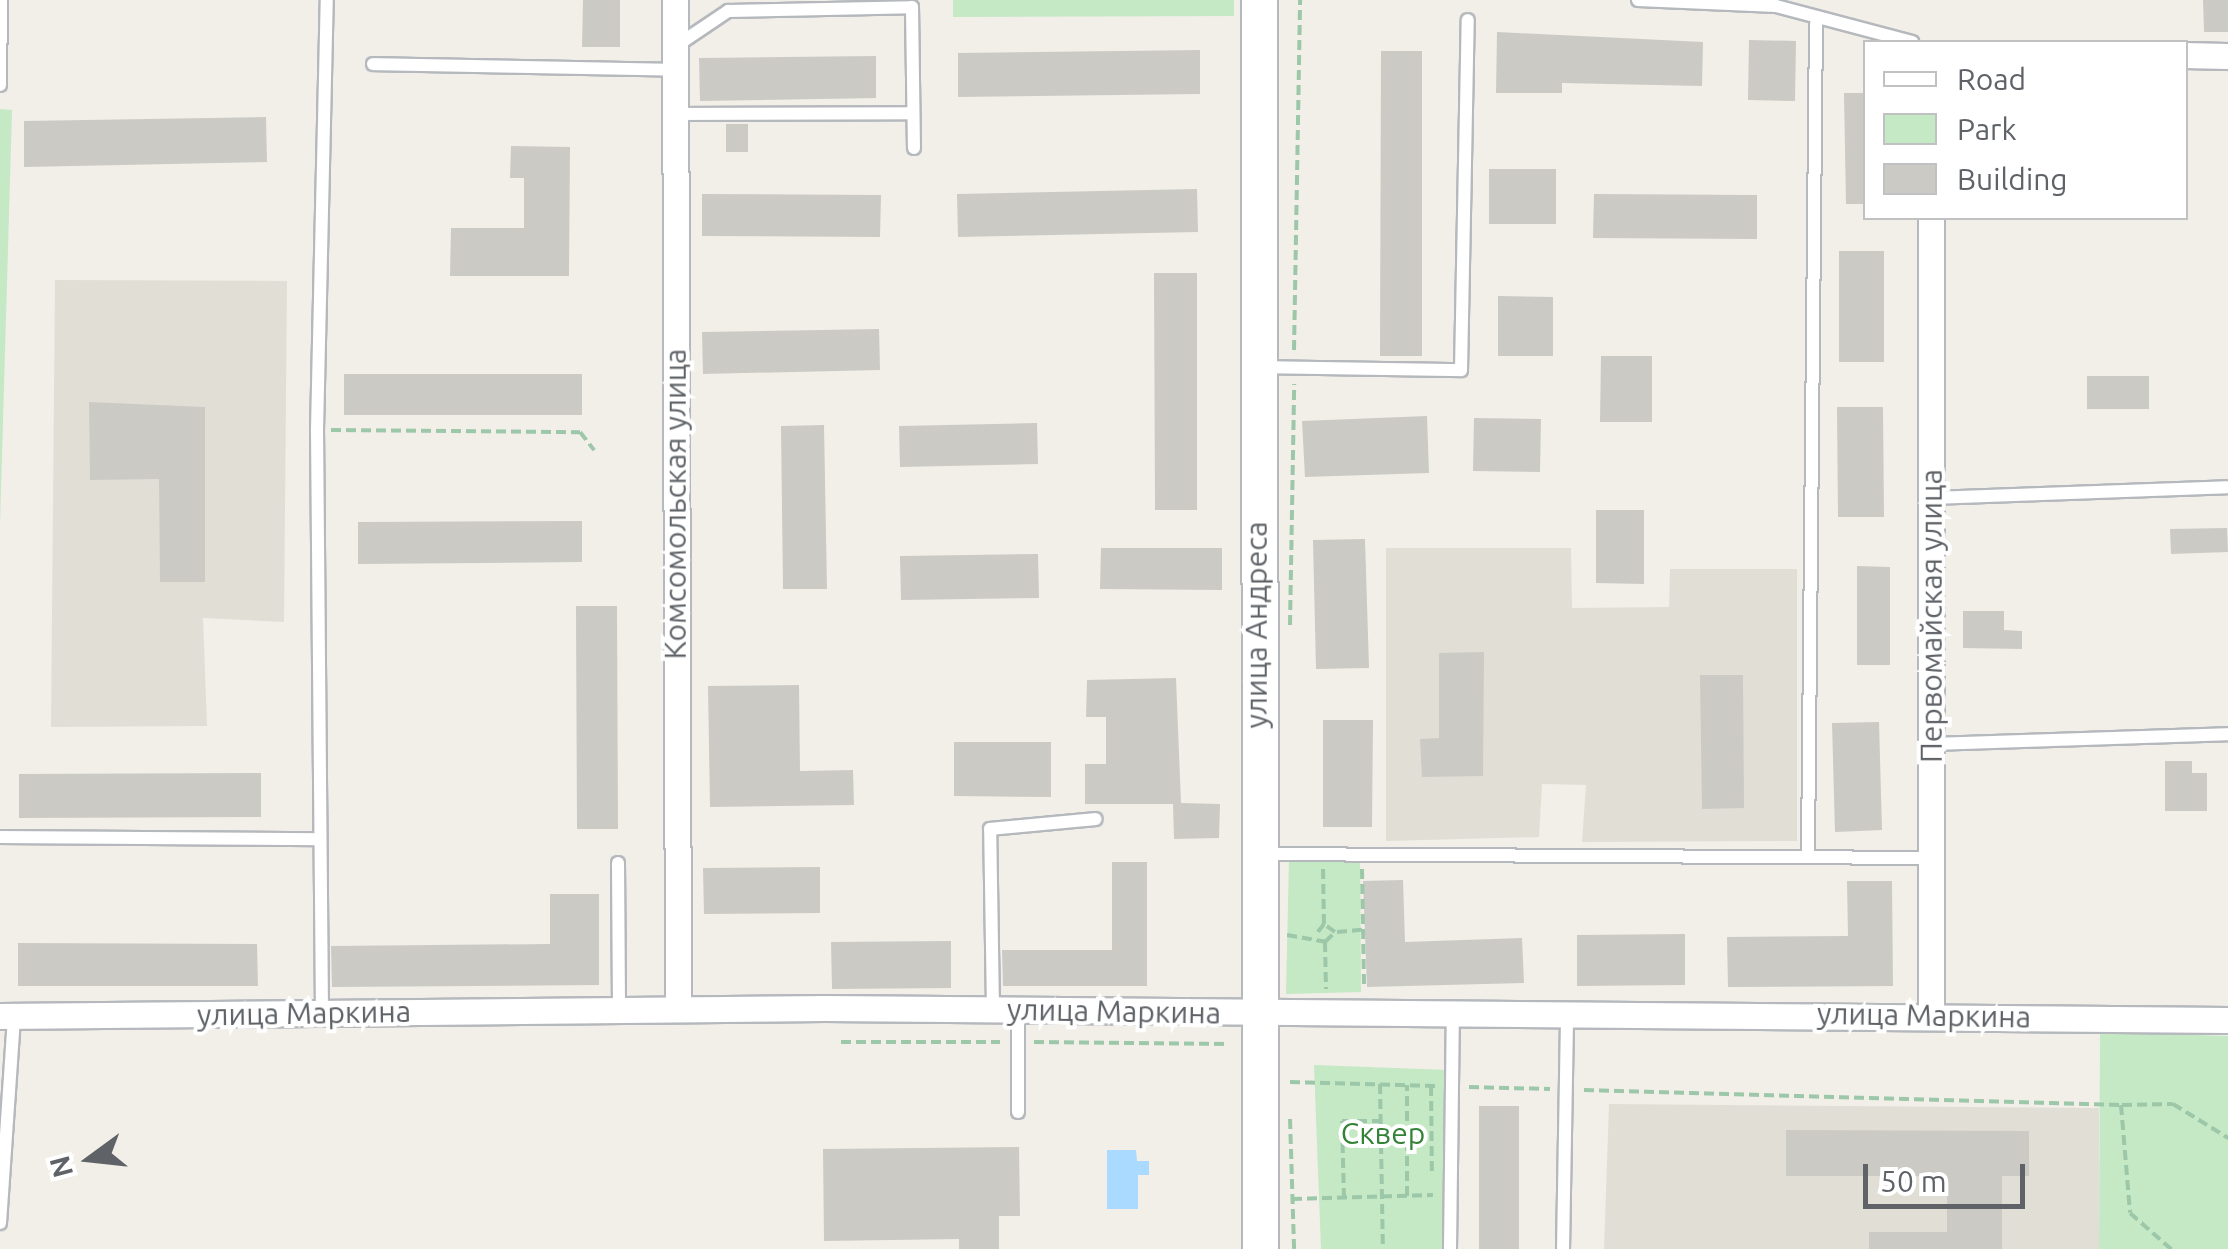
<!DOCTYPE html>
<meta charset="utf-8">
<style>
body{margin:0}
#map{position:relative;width:2228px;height:1249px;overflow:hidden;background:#f1efe8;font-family:Ubuntu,sans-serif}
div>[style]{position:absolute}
.education>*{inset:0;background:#e1ded6}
.green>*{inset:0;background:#c5e8c5}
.water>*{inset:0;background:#aadaff}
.building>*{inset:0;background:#cccac5}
.path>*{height:4px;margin-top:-2px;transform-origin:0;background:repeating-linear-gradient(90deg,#9cc7a9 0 10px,transparent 0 15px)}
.roads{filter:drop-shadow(2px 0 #b5b8bc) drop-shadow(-2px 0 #b5b8bc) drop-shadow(0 2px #b5b8bc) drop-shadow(0 -2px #b5b8bc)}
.lane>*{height:12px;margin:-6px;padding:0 6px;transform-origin:6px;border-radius:6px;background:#fff}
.street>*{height:25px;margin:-12.5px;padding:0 12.5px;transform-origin:12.5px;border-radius:12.5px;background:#fff}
.secondary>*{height:35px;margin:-17.5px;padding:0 17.5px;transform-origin:17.5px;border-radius:17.5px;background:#fff}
span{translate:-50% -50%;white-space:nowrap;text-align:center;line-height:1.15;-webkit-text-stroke:8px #fff;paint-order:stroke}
.street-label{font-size:30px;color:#5f6368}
.park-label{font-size:30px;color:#348238}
.legend{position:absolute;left:1863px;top:40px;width:325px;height:180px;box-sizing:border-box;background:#fff;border:2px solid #bfc1c3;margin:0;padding:12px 18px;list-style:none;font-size:30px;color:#5f6368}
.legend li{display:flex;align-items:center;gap:20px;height:50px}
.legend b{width:50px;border:2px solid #bfc1c3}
.north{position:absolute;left:40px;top:1109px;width:100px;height:100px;-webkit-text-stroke:8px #fff;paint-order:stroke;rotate:255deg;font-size:28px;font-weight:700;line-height:40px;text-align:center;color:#5f6368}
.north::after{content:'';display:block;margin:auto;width:35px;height:45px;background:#5f6368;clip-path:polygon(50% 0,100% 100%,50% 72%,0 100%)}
.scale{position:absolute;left:1863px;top:1164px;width:162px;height:45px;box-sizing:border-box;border:5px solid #5f6368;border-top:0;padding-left:12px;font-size:30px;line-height:35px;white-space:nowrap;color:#5f6368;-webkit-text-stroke:8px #fff;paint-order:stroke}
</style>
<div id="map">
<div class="education">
<div style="clip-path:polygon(55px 280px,287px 281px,284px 622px,203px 618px,207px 726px,51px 727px)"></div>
<div style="clip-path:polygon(1386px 548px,1571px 548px,1572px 608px,1669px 607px,1670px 569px,1797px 569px,1797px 841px,1582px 842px,1586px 785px,1542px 784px,1539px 837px,1386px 841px)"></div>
<div style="clip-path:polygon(1609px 1104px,2099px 1108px,2099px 1249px,1604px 1249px)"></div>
</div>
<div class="green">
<div style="clip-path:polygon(953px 0,1234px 0,1234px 16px,953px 17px)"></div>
<div style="clip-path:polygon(0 109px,12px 110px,0 524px)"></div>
<div style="clip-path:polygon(1360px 858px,1361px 992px,1286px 994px,1289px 859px)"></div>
<div style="clip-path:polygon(2100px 1032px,2228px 1036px,2228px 1249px,2099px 1249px)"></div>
<div style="clip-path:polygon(1314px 1065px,1448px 1070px,1446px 1249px,1321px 1249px)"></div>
</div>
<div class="water">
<div style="clip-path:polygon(1107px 1150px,1136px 1150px,1137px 1161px,1149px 1161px,1149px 1175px,1138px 1175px,1138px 1209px,1107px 1209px)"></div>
</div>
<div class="building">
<div style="clip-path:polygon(583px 0,620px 0,620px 47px,582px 47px)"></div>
<div style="clip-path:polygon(2203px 0,2228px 0,2228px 32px,2204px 32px)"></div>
<div style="clip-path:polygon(1497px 32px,1703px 42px,1702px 86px,1562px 83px,1562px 93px,1496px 93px)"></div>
<div style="clip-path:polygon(1749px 40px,1796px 41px,1795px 101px,1748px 100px)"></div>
<div style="clip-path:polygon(1200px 50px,1200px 94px,958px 97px,958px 53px)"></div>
<div style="clip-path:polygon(1381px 51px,1422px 51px,1422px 356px,1380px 356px)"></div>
<div style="clip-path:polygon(876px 56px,876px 98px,700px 101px,699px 58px)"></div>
<div style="clip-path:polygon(1844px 93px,1866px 93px,1866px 204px,1846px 204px)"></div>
<div style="clip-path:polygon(266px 117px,267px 162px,24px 167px,24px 121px)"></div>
<div style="clip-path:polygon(726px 124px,748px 124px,748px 152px,726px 152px)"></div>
<div style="clip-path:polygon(511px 146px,570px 147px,569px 276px,450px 276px,451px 228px,524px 228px,524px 178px,510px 178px)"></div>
<div style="clip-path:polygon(1489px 169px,1556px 169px,1556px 224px,1489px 224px)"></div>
<div style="clip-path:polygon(1197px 189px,1198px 232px,958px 237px,957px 194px)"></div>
<div style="clip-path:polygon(702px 194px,881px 195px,880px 237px,702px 236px)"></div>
<div style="clip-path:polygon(1594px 194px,1757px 195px,1757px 239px,1593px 238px)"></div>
<div style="clip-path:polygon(1839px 251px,1884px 251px,1884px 362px,1839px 362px)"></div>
<div style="clip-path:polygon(1154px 273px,1197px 273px,1197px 510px,1155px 510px)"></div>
<div style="clip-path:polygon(1498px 296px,1553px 297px,1553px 356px,1498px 356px)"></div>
<div style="clip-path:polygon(879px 329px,880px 370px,703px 374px,702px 332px)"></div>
<div style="clip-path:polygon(1601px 356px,1652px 356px,1652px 422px,1600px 422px)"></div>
<div style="clip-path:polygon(344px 374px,582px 374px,582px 415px,344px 415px)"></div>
<div style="clip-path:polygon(2087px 376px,2149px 376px,2149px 409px,2087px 409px)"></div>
<div style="clip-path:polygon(89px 402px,205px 407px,205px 582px,160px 582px,159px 479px,90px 480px)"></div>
<div style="clip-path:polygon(1837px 407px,1883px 407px,1884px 517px,1838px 517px)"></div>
<div style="clip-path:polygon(1427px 416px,1429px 473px,1305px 477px,1302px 421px)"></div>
<div style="clip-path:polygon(1474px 418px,1541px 419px,1540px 472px,1473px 471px)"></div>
<div style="clip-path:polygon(1037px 423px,1038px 464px,900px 467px,899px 426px)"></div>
<div style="clip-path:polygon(824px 425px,827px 589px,783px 589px,781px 426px)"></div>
<div style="clip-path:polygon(1596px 510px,1644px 510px,1644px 584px,1596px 583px)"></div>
<div style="clip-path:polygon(582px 521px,582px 562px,358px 564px,358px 522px)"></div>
<div style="clip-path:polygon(2227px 528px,2228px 552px,2171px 554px,2170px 529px)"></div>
<div style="clip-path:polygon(1365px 539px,1369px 668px,1316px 669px,1313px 540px)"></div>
<div style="clip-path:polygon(1101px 548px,1222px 548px,1222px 590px,1100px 589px)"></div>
<div style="clip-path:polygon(1038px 554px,1039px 598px,901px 600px,900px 556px)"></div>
<div style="clip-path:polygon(1857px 566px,1890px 567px,1890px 665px,1857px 665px)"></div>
<div style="clip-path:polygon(576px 606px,617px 606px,618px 829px,577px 829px)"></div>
<div style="clip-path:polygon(1963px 611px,2004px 611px,2004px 630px,2022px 631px,2022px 649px,1963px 648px)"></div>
<div style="clip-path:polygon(1484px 652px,1483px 776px,1422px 777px,1420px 739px,1439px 738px,1439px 653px)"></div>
<div style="clip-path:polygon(1700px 675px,1743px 675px,1744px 808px,1702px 809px)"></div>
<div style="clip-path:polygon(1176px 678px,1181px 803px,1220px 804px,1219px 838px,1174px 839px,1173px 804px,1085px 804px,1085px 764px,1106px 764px,1106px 717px,1086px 717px,1087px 680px)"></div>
<div style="clip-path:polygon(799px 685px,800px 771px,853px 770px,854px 805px,710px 807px,708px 686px)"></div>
<div style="clip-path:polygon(1323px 720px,1373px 720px,1372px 827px,1323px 827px)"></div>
<div style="clip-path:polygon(1879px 722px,1882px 830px,1835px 832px,1832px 723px)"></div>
<div style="clip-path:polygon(954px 742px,1051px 742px,1051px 797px,954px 796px)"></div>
<div style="clip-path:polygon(2165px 761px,2192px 761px,2192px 773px,2207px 773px,2207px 811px,2165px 811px)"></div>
<div style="clip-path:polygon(261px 773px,261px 817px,19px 818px,19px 774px)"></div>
<div style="clip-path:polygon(1112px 862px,1147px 862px,1147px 986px,1003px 986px,1002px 950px,1112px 950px)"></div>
<div style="clip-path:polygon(820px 867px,820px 913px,704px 914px,703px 868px)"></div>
<div style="clip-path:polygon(1403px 880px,1405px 942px,1522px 938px,1524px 983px,1367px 987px,1363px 881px)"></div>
<div style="clip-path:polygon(1847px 881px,1892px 881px,1893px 986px,1728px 987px,1727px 937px,1848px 936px)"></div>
<div style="clip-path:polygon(550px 894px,599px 894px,599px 985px,332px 987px,331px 946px,550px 944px)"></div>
<div style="clip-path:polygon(1685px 934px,1685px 985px,1577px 986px,1577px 935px)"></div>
<div style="clip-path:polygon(951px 941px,951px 988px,832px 989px,831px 942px)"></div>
<div style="clip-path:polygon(18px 943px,257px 944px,258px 986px,18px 986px)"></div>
<div style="clip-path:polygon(1479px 1106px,1519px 1106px,1519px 1249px,1479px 1249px)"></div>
<div style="clip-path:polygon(1786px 1130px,2029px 1131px,2029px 1176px,2002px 1176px,2002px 1249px,1869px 1249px,1869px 1232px,1947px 1232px,1947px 1176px,1786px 1176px)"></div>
<div style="clip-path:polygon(1019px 1147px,1020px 1216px,999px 1216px,999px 1249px,959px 1249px,959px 1239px,824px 1241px,823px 1149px)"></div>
</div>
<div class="path">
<div style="left:1294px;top:350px;width:350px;rotate:-89deg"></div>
<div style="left:331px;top:430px;width:249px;rotate:0.5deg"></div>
<div style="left:580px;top:432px;width:23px;rotate:52deg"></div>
<div style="left:1290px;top:625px;width:241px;rotate:-89deg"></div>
<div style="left:1323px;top:869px;width:55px;rotate:89deg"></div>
<div style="left:1362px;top:869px;width:120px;rotate:89deg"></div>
<div style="left:1337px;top:932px;width:25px;rotate:-5deg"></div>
<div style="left:1287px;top:935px;width:39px;rotate:10deg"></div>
<div style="left:1325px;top:942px;width:14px;rotate:-45deg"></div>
<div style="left:1335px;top:932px;width:14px;rotate:-144deg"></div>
<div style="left:1324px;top:924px;width:11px;rotate:128deg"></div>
<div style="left:1325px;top:942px;width:47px;rotate:88.8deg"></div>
<div style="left:841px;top:1042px;width:159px"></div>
<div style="left:1034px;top:1042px;width:195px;rotate:0.6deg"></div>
<div style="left:1290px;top:1082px;width:145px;rotate:1.6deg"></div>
<div style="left:1380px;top:1084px;width:165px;rotate:89deg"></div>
<div style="left:1431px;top:1086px;width:90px;rotate:89.4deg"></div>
<div style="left:1469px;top:1087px;width:81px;rotate:1.4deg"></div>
<div style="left:1584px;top:1090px;width:537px;rotate:1.6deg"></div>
<div style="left:2121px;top:1105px;width:108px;rotate:85.2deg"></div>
<div style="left:2130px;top:1213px;width:55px;rotate:41.3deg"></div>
<div style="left:2122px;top:1105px;width:51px;rotate:-1.1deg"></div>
<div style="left:2173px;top:1104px;width:65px;rotate:31.7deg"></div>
<div style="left:1290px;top:1119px;width:130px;rotate:88.2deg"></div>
<div style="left:1407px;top:1196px;width:111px;rotate:-90deg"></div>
<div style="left:1344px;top:1198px;width:77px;rotate:-91.5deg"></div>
<div style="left:1342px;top:1121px;width:39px"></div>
<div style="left:1292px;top:1199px;width:141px;rotate:-1.6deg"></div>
</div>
<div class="roads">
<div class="lane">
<div style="left:1638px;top:0;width:138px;rotate:2.5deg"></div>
<div style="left:1776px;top:6px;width:141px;rotate:14.8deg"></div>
<div style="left:676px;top:46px;width:63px;rotate:-33.9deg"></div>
<div style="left:728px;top:11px;width:184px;rotate:-1.2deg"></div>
<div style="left:912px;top:7px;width:141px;rotate:89.2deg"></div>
<div style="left:373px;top:64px;width:300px;rotate:1.1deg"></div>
<div style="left:0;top:85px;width:85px;rotate:-89.3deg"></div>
<div style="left:673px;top:114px;width:240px;rotate:-0.2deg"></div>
<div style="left:1259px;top:367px;width:202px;rotate:0.9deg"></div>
<div style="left:1461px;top:370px;width:350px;rotate:-88.9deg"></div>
<div style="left:1931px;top:498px;width:297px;rotate:-2.1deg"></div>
<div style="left:1931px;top:744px;width:297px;rotate:-1.9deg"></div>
<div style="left:0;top:837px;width:320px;rotate:0.4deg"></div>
<div style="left:1808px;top:853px;width:829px;rotate:-89.45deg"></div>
<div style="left:1260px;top:854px;width:673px;rotate:0.34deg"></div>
<div style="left:618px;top:863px;width:147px;rotate:89.6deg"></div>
<div style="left:993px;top:1010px;width:181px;rotate:-90.9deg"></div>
<div style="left:990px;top:829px;width:106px;rotate:-5.4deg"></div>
<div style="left:1018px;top:1010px;width:102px;rotate:90deg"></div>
<div style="left:322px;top:1013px;width:583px;rotate:-90.49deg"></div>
<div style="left:317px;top:430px;width:430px;rotate:-88.7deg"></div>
<div style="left:0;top:1223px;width:207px;rotate:-86.1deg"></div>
<div style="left:1450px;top:1249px;width:233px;rotate:-89.3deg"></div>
<div style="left:1563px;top:1249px;width:235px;rotate:-89deg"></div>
</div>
<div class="street">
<div style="left:675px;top:0;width:1009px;rotate:89.83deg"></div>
<div style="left:2186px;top:55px;width:42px;rotate:1.4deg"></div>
<div style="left:1931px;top:218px;width:796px;rotate:90deg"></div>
<div style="left:0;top:1016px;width:825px;rotate:-0.56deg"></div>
<div style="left:825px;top:1008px;width:1403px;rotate:0.49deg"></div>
</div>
<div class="secondary">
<div style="left:1259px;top:0;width:1249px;rotate:89.95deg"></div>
</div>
</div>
<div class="street-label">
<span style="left:675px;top:504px;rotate:-90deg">Комсомольская улица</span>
<span style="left:1931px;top:616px;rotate:-90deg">Первомайская улица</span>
<span style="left:1256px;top:625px;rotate:-90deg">улица Андреса</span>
<span style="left:1114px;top:1011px;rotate:1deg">улица Маркина</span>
<span style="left:304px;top:1013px;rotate:-1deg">улица Маркина</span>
<span style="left:1924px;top:1015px;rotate:1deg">улица Маркина</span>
</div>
<div class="park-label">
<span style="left:1383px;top:1133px">Сквер</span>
</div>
<ul class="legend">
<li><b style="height:12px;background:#fff"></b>Road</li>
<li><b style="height:28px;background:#c5e8c5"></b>Park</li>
<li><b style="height:28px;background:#cccac5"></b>Building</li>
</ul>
<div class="north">N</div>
<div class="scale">50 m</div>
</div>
